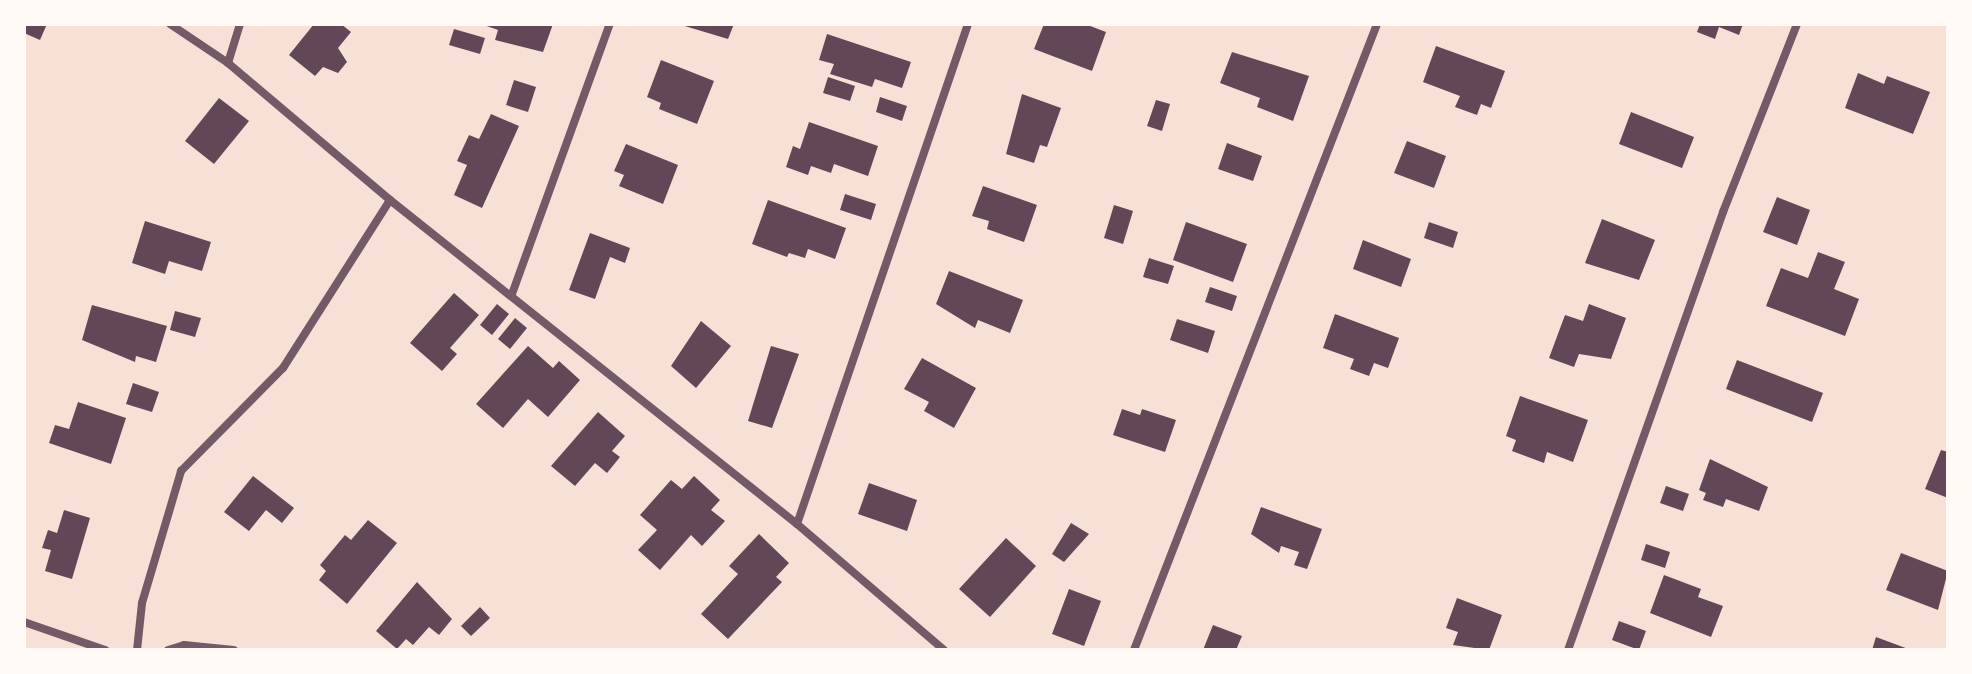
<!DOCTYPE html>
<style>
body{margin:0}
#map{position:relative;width:1972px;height:674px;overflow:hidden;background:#f7e1d7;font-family:"Open Sans",sans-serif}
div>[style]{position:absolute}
.building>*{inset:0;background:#644757}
.minor>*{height:8px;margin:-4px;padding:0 4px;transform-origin:4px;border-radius:4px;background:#755966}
span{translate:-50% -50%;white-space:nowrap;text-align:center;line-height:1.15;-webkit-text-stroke:6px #fffaf5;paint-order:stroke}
.frame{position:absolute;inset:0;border:26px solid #fffaf5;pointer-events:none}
</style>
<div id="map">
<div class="building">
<div style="clip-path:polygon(24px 24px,47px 24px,40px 40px,24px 33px)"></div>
<div style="clip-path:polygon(314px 24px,341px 24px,351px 32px,338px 48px,347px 62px,338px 73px,323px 67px,315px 76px,289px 55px)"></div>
<div style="clip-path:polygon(481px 24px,553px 24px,543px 52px,495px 40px,498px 30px)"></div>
<div style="clip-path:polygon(678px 24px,734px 24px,728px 39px)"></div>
<div style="clip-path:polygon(1044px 24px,1085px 24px,1106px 32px,1092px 71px,1034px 49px)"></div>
<div style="clip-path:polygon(1700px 24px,1743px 24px,1739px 35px,1719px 27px,1715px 39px,1697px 32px)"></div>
<div style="clip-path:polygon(454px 29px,485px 38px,480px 54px,449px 45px)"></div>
<div style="clip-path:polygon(827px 34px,911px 62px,902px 88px,875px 79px,872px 87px,830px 74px,834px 64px,819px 60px)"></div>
<div style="clip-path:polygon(1436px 46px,1505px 71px,1491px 108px,1481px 104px,1477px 115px,1455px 107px,1460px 96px,1423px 82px)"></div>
<div style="clip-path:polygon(1232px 52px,1309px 76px,1293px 121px,1257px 107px,1260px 98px,1220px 83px)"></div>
<div style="clip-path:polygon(661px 60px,714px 81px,697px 124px,659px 109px,661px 103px,647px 97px)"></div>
<div style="clip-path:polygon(1858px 73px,1884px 84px,1887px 76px,1930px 92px,1913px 134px,1845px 108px)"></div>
<div style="clip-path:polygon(828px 77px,855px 86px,850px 101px,823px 93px)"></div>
<div style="clip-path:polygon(514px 80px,536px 87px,528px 112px,506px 105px)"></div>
<div style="clip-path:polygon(1022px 94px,1061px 108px,1047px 147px,1040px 145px,1034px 163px,1006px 154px)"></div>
<div style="clip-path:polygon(880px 97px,907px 106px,902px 121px,876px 112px)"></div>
<div style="clip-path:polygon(219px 98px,249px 121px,214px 164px,185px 141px)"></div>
<div style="clip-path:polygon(1156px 100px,1170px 104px,1162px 131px,1147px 126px)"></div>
<div style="clip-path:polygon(1631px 112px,1694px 137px,1682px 168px,1619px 144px)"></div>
<div style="clip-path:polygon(491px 114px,519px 126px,482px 208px,454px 195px,467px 165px,457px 161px,469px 135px,479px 139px)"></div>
<div style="clip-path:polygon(809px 122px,878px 146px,868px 176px,834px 164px,831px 173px,811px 166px,808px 175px,786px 167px,793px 146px,800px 149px)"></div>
<div style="clip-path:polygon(1407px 141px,1446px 156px,1434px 188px,1394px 173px)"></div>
<div style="clip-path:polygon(1227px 143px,1262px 156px,1253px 181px,1218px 169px)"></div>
<div style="clip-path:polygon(626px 144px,678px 165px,663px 204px,619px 186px,624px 175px,614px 171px)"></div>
<div style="clip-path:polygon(983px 186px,1037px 205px,1024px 242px,987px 229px,989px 221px,972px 216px)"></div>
<div style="clip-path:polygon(845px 194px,876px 204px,871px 220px,840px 210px)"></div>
<div style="clip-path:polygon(1777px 197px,1810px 210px,1797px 245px,1763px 232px)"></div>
<div style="clip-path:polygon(768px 200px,846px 228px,835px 259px,808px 249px,805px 258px,789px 253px,787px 257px,752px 244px)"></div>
<div style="clip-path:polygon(1114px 205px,1133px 211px,1123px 244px,1104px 238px)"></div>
<div style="clip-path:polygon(1602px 219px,1655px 240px,1639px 280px,1585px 263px)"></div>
<div style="clip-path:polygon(145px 221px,211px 242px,202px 271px,169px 261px,165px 274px,132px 263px)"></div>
<div style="clip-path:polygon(1186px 222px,1247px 244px,1233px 282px,1173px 260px)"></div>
<div style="clip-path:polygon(1429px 222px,1458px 232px,1453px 248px,1424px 238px)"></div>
<div style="clip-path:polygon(590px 233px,630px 248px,625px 263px,610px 257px,595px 299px,569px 290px)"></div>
<div style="clip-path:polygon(1363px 240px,1411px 259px,1401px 287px,1353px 269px)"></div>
<div style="clip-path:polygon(1818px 252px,1845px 262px,1834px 289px,1859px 299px,1845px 336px,1766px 306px,1781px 268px,1808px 278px)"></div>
<div style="clip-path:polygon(1149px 258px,1174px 266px,1168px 284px,1143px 277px)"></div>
<div style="clip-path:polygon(949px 271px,1023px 300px,1010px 333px,978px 320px,975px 328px,936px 304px)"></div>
<div style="clip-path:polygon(1210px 287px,1237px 296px,1232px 311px,1205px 302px)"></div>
<div style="clip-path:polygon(454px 293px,479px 315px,450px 348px,457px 354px,442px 371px,410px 343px)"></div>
<div style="clip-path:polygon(497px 304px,509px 314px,492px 335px,480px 325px)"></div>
<div style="clip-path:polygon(1589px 304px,1626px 318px,1611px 359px,1579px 354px,1574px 367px,1549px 358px,1565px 315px,1583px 321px)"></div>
<div style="clip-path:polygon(92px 305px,167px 326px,156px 362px,136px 356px,135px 362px,82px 340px)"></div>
<div style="clip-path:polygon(175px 311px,201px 318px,195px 337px,170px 330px)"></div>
<div style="clip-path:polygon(1335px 314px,1399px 338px,1388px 368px,1374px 363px,1369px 376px,1350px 369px,1354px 359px,1323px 348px)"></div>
<div style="clip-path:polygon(515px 318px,527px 328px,510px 349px,498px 339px)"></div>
<div style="clip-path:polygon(1177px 319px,1215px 331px,1208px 353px,1170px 340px)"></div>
<div style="clip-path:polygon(701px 321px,731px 346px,696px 388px,671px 366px)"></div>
<div style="clip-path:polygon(528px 346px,553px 368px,559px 361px,580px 380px,548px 417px,528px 399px,503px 428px,476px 404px)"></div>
<div style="clip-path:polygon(771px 346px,799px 354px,772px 428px,748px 421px)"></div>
<div style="clip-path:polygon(922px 358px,976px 388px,954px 428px,924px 411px,929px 402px,904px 389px)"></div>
<div style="clip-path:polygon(1737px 360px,1823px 393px,1812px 422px,1726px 389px)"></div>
<div style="clip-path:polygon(133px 383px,159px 392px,152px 412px,126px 404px)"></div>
<div style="clip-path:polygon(1520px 396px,1588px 420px,1573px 462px,1547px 452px,1544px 463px,1512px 451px,1516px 440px,1506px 436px)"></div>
<div style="clip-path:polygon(78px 402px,126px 418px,111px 464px,49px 443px,55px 425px,69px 429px)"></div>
<div style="clip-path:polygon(1122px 409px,1140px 415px,1142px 409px,1176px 420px,1165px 452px,1113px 435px)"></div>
<div style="clip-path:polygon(598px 412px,625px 436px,612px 451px,620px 457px,607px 473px,595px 463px,575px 486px,551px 466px)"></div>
<div style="clip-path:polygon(1941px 450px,1948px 452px,1948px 498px,1925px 489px)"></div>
<div style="clip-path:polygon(1710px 459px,1768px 487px,1759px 511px,1726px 499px,1723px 507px,1703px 500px,1706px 493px,1699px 490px)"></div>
<div style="clip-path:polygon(253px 476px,294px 508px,282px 523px,266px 510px,249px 531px,224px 512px)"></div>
<div style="clip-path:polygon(694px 476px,720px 500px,711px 510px,725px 521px,702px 546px,691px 535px,660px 570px,638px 550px,657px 530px,640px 515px,671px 480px,682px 489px)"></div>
<div style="clip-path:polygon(869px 483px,917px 500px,907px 531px,858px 514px)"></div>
<div style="clip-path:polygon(1666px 486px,1689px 494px,1683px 511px,1660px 503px)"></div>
<div style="clip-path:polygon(1261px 507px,1322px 529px,1307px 569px,1294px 565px,1299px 552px,1281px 546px,1279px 553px,1251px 534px)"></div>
<div style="clip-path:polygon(64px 510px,90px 518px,72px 579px,45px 571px,51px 550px,42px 548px,48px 530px,57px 533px)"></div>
<div style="clip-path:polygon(368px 520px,397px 543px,347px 604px,319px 580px,326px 571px,320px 565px,345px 535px,351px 540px)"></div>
<div style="clip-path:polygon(1071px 523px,1089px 534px,1064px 562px,1052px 554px)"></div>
<div style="clip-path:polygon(759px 534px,789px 563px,776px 577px,782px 582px,728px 639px,701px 614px,738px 574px,729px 566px)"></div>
<div style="clip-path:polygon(1006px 538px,1036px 566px,990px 617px,959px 589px)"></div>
<div style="clip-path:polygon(1646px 544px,1670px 552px,1665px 568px,1641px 560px)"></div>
<div style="clip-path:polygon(1901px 553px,1948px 571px,1938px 610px,1886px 590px)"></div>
<div style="clip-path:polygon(1664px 575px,1701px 589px,1698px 597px,1723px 606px,1711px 637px,1650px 613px)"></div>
<div style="clip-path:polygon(417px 582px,452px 619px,439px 635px,429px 627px,413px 645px,406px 639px,397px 649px,376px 631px)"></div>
<div style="clip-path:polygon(1069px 589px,1101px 601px,1084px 646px,1052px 634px)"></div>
<div style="clip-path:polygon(1457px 598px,1502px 615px,1489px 650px,1453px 645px,1458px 632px,1446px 628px)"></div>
<div style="clip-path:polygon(480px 607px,490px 618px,471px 636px,461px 626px)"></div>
<div style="clip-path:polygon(1619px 621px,1646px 631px,1639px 650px,1612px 640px)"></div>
<div style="clip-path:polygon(1213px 625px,1242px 636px,1236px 650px,1203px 650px)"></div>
<div style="clip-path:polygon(1876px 637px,1911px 650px,1872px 650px)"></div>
</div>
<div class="minor">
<div style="left:170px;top:24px;width:70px;rotate:33.9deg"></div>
<div style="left:228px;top:63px;width:212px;rotate:40.2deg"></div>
<div style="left:390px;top:200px;width:520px;rotate:38.52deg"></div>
<div style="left:797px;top:524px;width:194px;rotate:40.6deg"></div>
<div style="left:228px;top:63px;width:41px;rotate:-72.9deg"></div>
<div style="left:512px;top:294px;width:287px;rotate:-70.1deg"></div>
<div style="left:797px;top:524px;width:528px;rotate:-71.12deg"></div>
<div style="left:24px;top:622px;width:86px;rotate:19.1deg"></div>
<div style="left:137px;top:650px;width:47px;rotate:-83.9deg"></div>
<div style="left:142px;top:603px;width:138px;rotate:-73.5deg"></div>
<div style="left:181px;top:471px;width:145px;rotate:-45.3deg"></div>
<div style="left:283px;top:368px;width:199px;rotate:-57.5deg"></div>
<div style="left:168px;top:650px;width:17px;rotate:-17deg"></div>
<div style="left:184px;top:645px;width:50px;rotate:5.7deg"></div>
<div style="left:1134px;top:650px;width:672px;rotate:-68.78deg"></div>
<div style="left:1568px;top:650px;width:465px;rotate:-70.5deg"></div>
<div style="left:1723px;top:212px;width:202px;rotate:-68.5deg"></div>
</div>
<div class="frame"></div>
</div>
